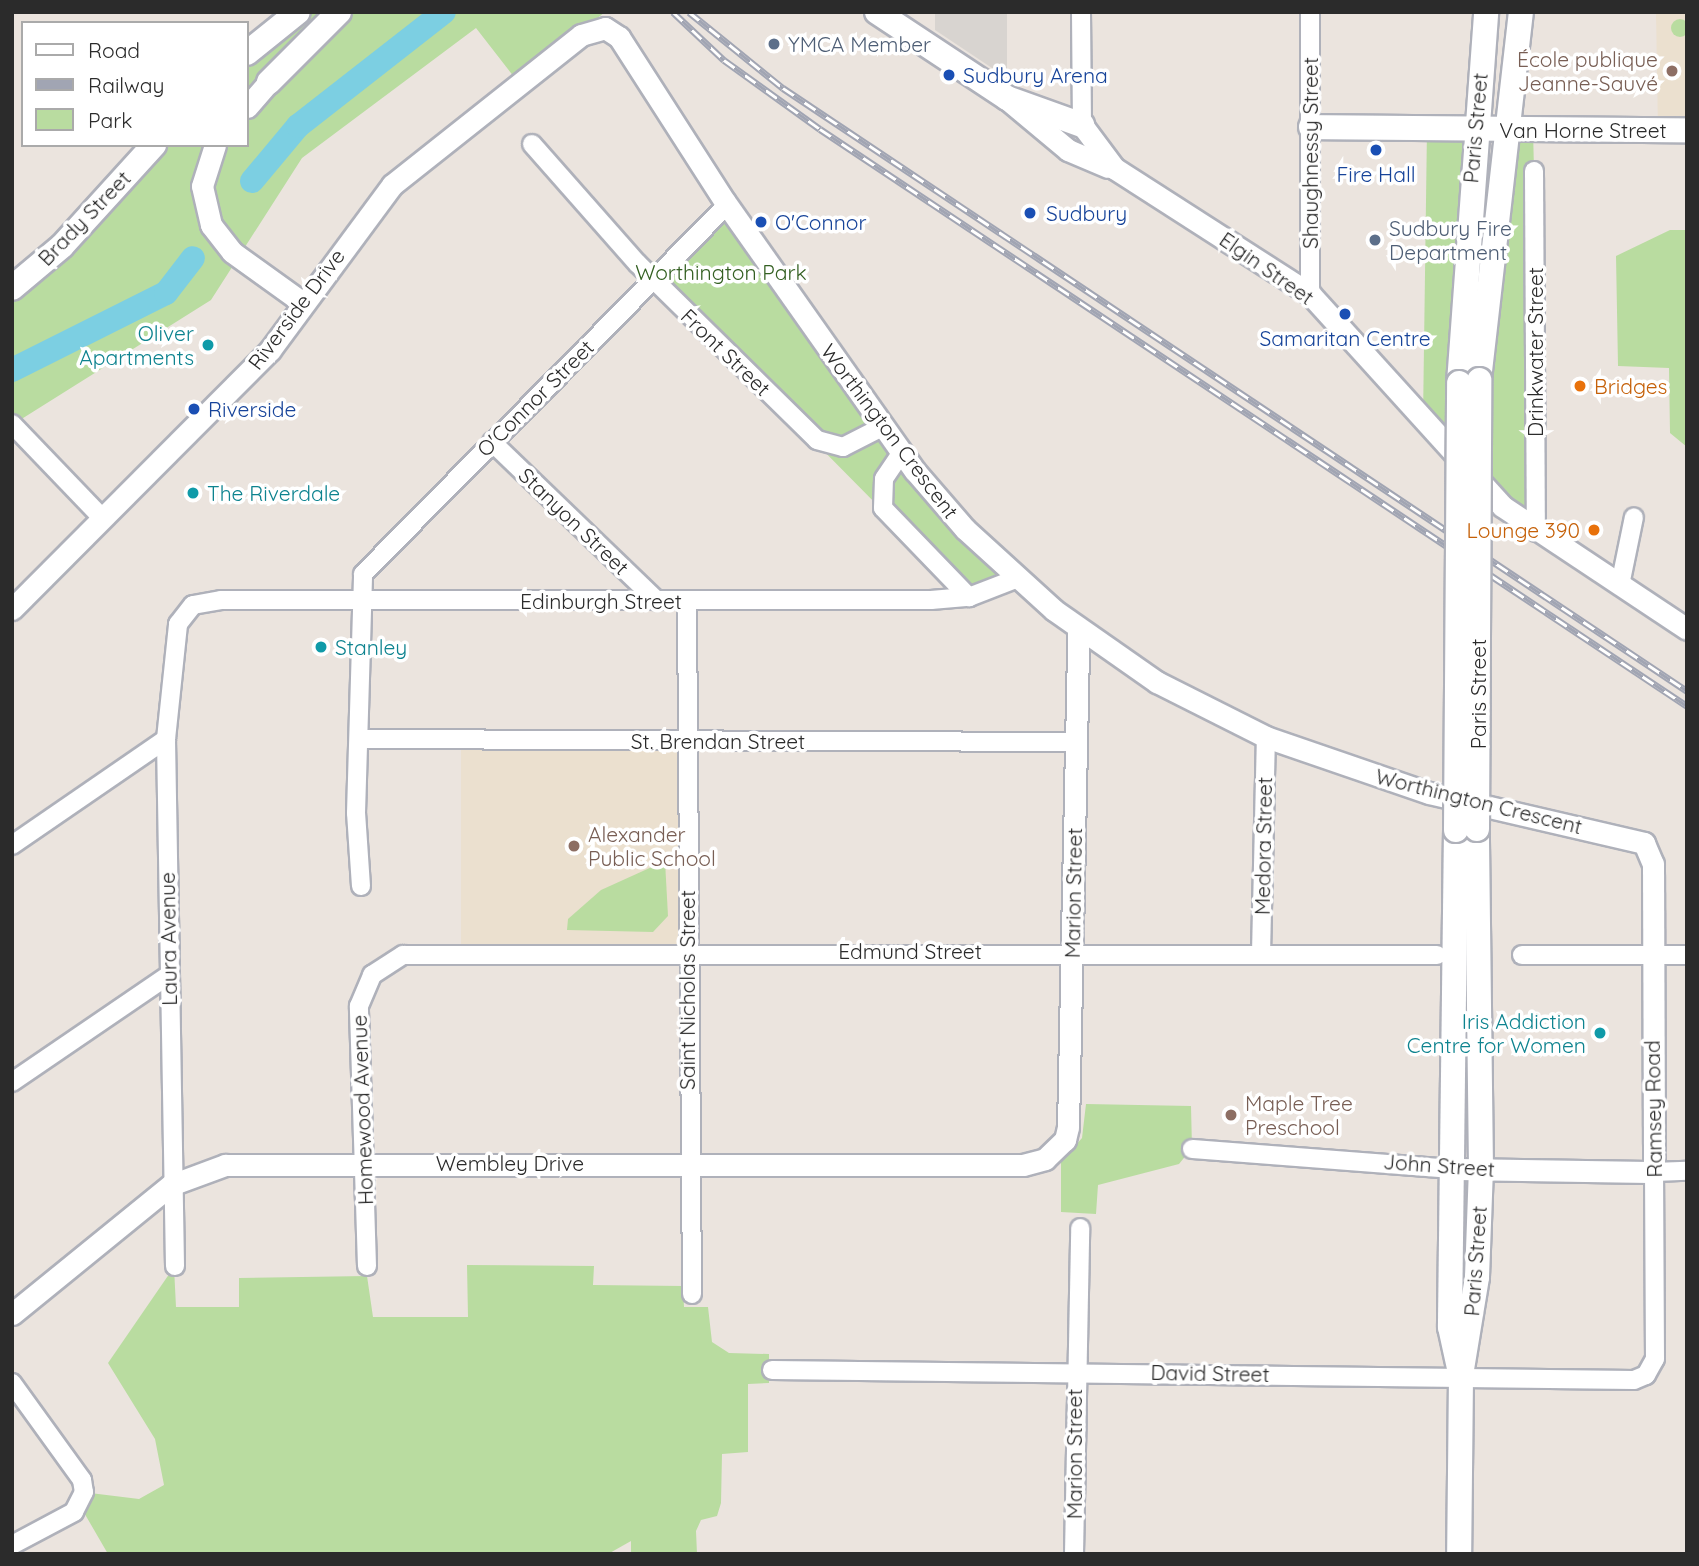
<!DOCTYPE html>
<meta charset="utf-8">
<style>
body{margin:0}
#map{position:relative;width:1699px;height:1566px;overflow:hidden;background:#ebe4de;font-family:Quicksand,sans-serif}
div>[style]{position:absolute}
.education>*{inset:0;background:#ebe0cf}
.green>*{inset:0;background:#b9dca0}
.round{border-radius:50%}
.plaza>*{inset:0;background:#d8d4d0}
.river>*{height:24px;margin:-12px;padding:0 12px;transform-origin:12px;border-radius:12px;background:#7ccfe2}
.roads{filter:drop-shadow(2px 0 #afb1ba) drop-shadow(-2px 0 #afb1ba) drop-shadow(0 2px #afb1ba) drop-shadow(0 -2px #afb1ba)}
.minor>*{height:18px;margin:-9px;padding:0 9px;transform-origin:9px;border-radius:9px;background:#fff}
.tertiary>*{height:21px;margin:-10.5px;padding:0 10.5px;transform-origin:10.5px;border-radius:10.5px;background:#fff}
.secondary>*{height:24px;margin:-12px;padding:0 12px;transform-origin:12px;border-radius:12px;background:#fff}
.rail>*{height:7px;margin-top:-3.5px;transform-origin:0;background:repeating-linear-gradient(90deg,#fff 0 13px,#a1a5b3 0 26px);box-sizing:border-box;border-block:2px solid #a1a5b3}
.bridges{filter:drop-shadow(2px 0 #afb1ba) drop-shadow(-2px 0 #afb1ba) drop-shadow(0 2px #afb1ba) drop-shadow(0 -2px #afb1ba)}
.secondary-bridge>*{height:24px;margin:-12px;padding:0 12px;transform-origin:12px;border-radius:12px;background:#fff}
.dots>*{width:19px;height:19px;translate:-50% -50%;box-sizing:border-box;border:4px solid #fff;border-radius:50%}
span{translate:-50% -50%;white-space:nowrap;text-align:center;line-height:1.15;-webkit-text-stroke:7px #fff;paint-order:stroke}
.service-label{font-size:21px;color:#4e5e75}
.left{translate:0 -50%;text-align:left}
.education-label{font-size:21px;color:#785e54}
.right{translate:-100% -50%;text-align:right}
.transit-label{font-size:21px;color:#164399}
.street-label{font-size:21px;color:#2b2b2b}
.park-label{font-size:21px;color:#346022}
.culture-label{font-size:21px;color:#0d838f}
.food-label{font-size:21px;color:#c56008}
.frame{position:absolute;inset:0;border:14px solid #2b2b2b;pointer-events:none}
.legend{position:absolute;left:21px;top:21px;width:228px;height:126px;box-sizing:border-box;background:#fff;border:2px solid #aaa;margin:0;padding:9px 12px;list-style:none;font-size:21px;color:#2b2b2b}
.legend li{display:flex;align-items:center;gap:14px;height:35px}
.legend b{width:35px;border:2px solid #aaa}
</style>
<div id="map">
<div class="education">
<div style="clip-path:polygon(1656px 12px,1687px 12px,1687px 129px,1658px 129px)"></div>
<div style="clip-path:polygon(461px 741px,687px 742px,686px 949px,461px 950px)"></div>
</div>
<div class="green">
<div style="clip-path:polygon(296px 12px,605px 12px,518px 82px,476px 28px,302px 158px,211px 300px,12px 425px,12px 287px,152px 145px,247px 145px,247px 52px)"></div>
<div class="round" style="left:1671px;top:19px;width:18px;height:18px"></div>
<div style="clip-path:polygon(1519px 128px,1533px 130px,1543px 529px,1487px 478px,1487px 369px)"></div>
<div style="clip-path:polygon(1427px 129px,1472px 129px,1447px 445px,1423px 419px)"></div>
<div style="clip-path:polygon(727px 203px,883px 425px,1018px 577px,967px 596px,653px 278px)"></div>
<div style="clip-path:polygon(1670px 230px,1687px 230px,1687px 447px,1670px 433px,1669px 368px,1618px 366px,1616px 256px)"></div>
<div style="clip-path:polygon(665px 861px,668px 916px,653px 932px,567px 930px,568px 919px,601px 890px)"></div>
<div style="clip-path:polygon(1086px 1104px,1191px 1106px,1192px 1148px,1179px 1164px,1098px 1185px,1096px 1214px,1061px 1212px,1061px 1162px,1082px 1138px)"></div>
<div style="clip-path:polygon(467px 1265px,594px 1266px,593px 1285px,683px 1286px,684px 1307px,708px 1307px,712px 1342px,729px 1353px,769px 1354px,769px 1383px,748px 1384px,748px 1452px,722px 1454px,721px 1503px,717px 1516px,701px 1520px,696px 1531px,697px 1554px,631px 1554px,631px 1541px,608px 1554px,108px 1554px,79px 1504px,82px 1492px,139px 1499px,164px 1485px,155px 1439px,108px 1363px,174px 1267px,176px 1307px,239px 1307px,239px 1278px,367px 1276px,373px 1317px,468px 1317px)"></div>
</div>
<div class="plaza">
<div style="clip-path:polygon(935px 14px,1007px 14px,1007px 78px,935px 30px)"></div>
</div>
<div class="river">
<div style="left:252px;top:181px;width:72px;rotate:-50.1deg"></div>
<div style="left:298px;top:126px;width:185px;rotate:-38deg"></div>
<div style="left:12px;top:370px;width:172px;rotate:-26.6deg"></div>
<div style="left:166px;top:293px;width:44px;rotate:-52.4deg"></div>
</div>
<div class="roads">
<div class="minor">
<div style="left:1081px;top:12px;width:113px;rotate:89.5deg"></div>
<div style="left:532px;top:144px;width:159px;rotate:48.6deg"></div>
<div style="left:637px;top:263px;width:252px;rotate:44.5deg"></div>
<div style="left:817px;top:440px;width:27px;rotate:15deg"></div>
<div style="left:843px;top:447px;width:44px;rotate:-27.1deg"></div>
<div style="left:1534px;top:171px;width:361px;rotate:89.7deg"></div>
<div style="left:1310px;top:294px;width:282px;rotate:-90deg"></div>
<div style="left:12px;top:424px;width:130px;rotate:46.2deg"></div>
<div style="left:492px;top:442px;width:229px;rotate:43.9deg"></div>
<div style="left:902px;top:452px;width:32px;rotate:124deg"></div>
<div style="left:884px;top:479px;width:29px;rotate:92deg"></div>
<div style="left:883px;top:508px;width:124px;rotate:46deg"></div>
<div style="left:1620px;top:585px;width:69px;rotate:-78.4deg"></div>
<div style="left:687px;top:601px;width:693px;rotate:89.59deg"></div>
<div style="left:362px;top:739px;width:713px;rotate:0.24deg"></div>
<div style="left:12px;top:845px;width:187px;rotate:-34.5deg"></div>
<div style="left:361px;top:886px;width:73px;rotate:-93.9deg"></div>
<div style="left:356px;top:813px;width:239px;rotate:-88.3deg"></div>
<div style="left:363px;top:574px;width:518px;rotate:-45.39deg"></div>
<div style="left:1261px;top:954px;width:217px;rotate:-88.7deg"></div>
<div style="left:1522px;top:955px;width:165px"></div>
<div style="left:12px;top:1082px;width:190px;rotate:-34.3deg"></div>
<div style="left:1192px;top:1149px;width:262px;rotate:4.4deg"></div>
<div style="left:175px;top:1266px;width:527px;rotate:-90.98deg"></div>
<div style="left:166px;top:739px;width:116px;rotate:-84deg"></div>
<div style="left:178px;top:624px;width:24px;rotate:-52deg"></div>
<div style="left:193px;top:605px;width:28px;rotate:-10deg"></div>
<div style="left:221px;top:600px;width:710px"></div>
<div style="left:931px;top:600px;width:38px;rotate:-5deg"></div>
<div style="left:969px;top:597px;width:53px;rotate:-21.2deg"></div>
<div style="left:367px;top:1266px;width:260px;rotate:-91.8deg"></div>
<div style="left:359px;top:1006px;width:34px;rotate:-67deg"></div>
<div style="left:372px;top:975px;width:37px;rotate:-33deg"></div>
<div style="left:403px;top:955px;width:1034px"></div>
<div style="left:772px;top:1370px;width:862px;rotate:0.66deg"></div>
<div style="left:1634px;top:1380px;width:13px;rotate:-23deg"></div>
<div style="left:1646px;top:1375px;width:18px;rotate:-61deg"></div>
<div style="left:1655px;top:1359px;width:187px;rotate:-90.3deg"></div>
<div style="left:1654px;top:1172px;width:33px;rotate:-2deg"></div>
<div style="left:12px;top:1383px;width:120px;rotate:54.2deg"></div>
<div style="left:82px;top:1480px;width:12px;rotate:81deg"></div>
<div style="left:84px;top:1492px;width:22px;rotate:117deg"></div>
<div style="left:74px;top:1512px;width:70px;rotate:152deg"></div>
<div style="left:1074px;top:1554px;width:326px;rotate:-88.9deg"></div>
</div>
<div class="tertiary">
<div style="left:1008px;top:100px;width:78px;rotate:39.8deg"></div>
<div style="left:1068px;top:150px;width:43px;rotate:23deg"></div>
<div style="left:247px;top:107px;width:33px;rotate:-49deg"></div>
<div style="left:1082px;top:125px;width:54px;rotate:53.3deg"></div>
<div style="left:1114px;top:168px;width:233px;rotate:32.7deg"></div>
<div style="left:1310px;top:294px;width:286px;rotate:47.8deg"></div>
<div style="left:1502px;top:506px;width:222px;rotate:33.6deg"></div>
<div style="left:215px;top:145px;width:43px;rotate:107.6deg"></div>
<div style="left:202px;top:186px;width:40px;rotate:77deg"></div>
<div style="left:211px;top:225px;width:34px;rotate:52deg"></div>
<div style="left:232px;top:252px;width:87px;rotate:35.7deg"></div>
<div style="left:12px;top:609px;width:366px;rotate:-45.1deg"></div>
<div style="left:270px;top:350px;width:205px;rotate:-53.5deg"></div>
<div style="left:392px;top:185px;width:241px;rotate:-38.4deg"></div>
<div style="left:581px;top:35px;width:25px;rotate:-16deg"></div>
<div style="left:605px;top:28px;width:17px;rotate:33deg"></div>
<div style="left:619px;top:37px;width:196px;rotate:57.3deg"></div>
<div style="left:725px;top:202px;width:329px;rotate:54.8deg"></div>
<div style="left:915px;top:471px;width:77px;rotate:49.2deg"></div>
<div style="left:965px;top:529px;width:120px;rotate:42.3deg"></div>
<div style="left:1054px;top:610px;width:126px;rotate:35deg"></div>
<div style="left:1157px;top:682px;width:122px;rotate:26.8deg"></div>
<div style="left:1266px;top:737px;width:172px;rotate:19deg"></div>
<div style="left:1429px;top:793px;width:221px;rotate:13.1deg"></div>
<div style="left:1644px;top:843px;width:23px;rotate:67deg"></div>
<div style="left:1653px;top:864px;width:308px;rotate:89.8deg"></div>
<div style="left:1654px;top:1172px;width:201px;rotate:-179.1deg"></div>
<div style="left:12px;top:1314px;width:205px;rotate:-39.1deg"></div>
<div style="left:171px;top:1185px;width:58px;rotate:-20.3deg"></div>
<div style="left:225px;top:1165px;width:798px"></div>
<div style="left:1023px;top:1165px;width:23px;rotate:-15deg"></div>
<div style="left:1045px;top:1159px;width:28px;rotate:-44deg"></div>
<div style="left:1065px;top:1140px;width:13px;rotate:-77deg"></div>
<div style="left:1068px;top:1127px;width:498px;rotate:-88.8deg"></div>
</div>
<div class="secondary">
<div style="left:877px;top:12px;width:156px;rotate:33.5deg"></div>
<div style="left:1007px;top:98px;width:80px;rotate:19.8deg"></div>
<div style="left:247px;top:53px;width:65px;rotate:-38.8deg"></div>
<div style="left:269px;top:82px;width:99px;rotate:-45deg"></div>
<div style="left:1311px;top:127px;width:376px;rotate:0.5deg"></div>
<div style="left:12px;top:288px;width:65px;rotate:-40deg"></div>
<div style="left:62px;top:246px;width:137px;rotate:-47.7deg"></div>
<div style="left:1479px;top:380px;width:370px;rotate:-83.5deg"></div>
<div style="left:1459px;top:383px;width:372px;rotate:-85.8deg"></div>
<div style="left:1456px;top:830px;width:497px;rotate:90.7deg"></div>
<div style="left:1450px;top:1327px;width:51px;rotate:77.6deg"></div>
<div style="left:1461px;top:1377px;width:177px;rotate:90.6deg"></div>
<div style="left:1462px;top:1369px;width:93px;rotate:-80.7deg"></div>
<div style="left:1477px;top:1277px;width:108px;rotate:-87.9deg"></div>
<div style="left:1481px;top:1169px;width:340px;rotate:-90.7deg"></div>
</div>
</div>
<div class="rail">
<div style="left:673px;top:12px;width:70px;rotate:43.3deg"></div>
<div style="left:724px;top:60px;width:118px;rotate:35.7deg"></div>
<div style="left:820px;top:129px;width:1041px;rotate:33.64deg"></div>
<div style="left:689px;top:12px;width:121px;rotate:39deg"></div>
<div style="left:783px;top:88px;width:1087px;rotate:33.7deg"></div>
</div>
<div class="bridges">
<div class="secondary-bridge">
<div style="left:1477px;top:829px;width:449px;rotate:-89.7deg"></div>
<div style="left:1456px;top:830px;width:447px;rotate:-89.6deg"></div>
</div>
</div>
<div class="dots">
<div style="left:774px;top:44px;background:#5c6f8a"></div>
<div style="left:1672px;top:71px;background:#8d6e63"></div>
<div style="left:949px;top:75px;background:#1a4fb4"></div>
<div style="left:1376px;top:150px;background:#1a4fb4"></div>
<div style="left:1030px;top:213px;background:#1a4fb4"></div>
<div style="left:761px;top:222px;background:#1a4fb4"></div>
<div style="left:1375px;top:240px;background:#5c6f8a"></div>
<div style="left:1345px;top:314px;background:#1a4fb4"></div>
<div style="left:208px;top:345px;background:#0f9aa8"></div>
<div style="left:1580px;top:386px;background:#e8710a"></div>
<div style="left:194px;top:409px;background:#1a4fb4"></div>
<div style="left:193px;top:493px;background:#0f9aa8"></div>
<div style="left:1594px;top:530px;background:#e8710a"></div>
<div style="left:321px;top:647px;background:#0f9aa8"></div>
<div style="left:574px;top:846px;background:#8d6e63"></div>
<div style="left:1600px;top:1033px;background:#0f9aa8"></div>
<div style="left:1231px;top:1115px;background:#8d6e63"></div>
</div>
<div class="service-label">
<span class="left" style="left:788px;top:44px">YMCA Member</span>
<span class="left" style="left:1389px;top:240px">Sudbury Fire<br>Department</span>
</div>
<div class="education-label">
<span class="right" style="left:1658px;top:71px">École publique<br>Jeanne-Sauvé</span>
<span class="left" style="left:588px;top:846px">Alexander<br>Public School</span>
<span class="left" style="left:1245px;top:1115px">Maple Tree<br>Preschool</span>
</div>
<div class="transit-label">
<span class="left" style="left:963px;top:75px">Sudbury Arena</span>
<span style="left:1376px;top:174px">Fire Hall</span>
<span class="left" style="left:1046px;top:213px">Sudbury</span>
<span class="left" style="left:775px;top:222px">O'Connor</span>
<span style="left:1345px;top:338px">Samaritan Centre</span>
<span class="left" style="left:208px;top:409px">Riverside</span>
</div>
<div class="street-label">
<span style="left:1475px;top:128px;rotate:-85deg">Paris Street</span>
<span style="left:1583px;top:130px">Van Horne Street</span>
<span style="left:1310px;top:153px;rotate:-90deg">Shaughnessy Street</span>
<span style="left:84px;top:218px;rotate:-46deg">Brady Street</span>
<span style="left:1267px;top:268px;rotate:35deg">Elgin Street</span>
<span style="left:296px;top:309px;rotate:-53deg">Riverside Drive</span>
<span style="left:726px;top:352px;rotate:44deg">Front Street</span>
<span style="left:1535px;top:352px;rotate:-90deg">Drinkwater Street</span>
<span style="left:535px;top:398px;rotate:-45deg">O'Connor Street</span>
<span style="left:890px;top:431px;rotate:53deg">Worthington Crescent</span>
<span style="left:574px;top:521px;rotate:44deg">Stanyon Street</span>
<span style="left:601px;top:601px">Edinburgh Street</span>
<span style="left:1478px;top:694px;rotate:-90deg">Paris Street</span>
<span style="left:718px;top:741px">St. Brendan Street</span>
<span style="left:1479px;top:801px;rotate:14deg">Worthington Crescent</span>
<span style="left:1263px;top:846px;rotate:-89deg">Medora Street</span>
<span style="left:1073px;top:893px;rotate:-89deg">Marion Street</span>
<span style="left:168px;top:939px;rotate:-91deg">Laura Avenue</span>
<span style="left:910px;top:951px">Edmund Street</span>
<span style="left:687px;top:990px;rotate:-90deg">Saint Nicholas Street</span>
<span style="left:1653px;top:1109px;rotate:-91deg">Ramsey Road</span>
<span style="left:362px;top:1110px;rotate:-92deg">Homewood Avenue</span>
<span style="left:510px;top:1163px">Wembley Drive</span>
<span style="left:1439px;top:1165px;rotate:4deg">John Street</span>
<span style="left:1475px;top:1261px;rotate:-86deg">Paris Street</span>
<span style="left:1210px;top:1373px;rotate:1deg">David Street</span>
<span style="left:1074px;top:1454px;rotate:-90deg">Marion Street</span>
</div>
<div class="park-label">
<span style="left:721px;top:272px">Worthington Park</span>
</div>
<div class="culture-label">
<span class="right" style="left:194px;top:345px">Oliver<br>Apartments</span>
<span class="left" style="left:207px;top:493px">The Riverdale</span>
<span class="left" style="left:335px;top:647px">Stanley</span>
<span class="right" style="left:1586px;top:1033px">Iris Addiction<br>Centre for Women</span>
</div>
<div class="food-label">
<span class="left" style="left:1594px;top:386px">Bridges</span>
<span class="right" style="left:1580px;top:530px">Lounge 390</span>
</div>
<div class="frame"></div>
<ul class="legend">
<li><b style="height:9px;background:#fff"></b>Road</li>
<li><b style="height:9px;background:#a1a5b3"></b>Railway</li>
<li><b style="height:19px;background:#b9dca0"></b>Park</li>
</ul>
</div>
